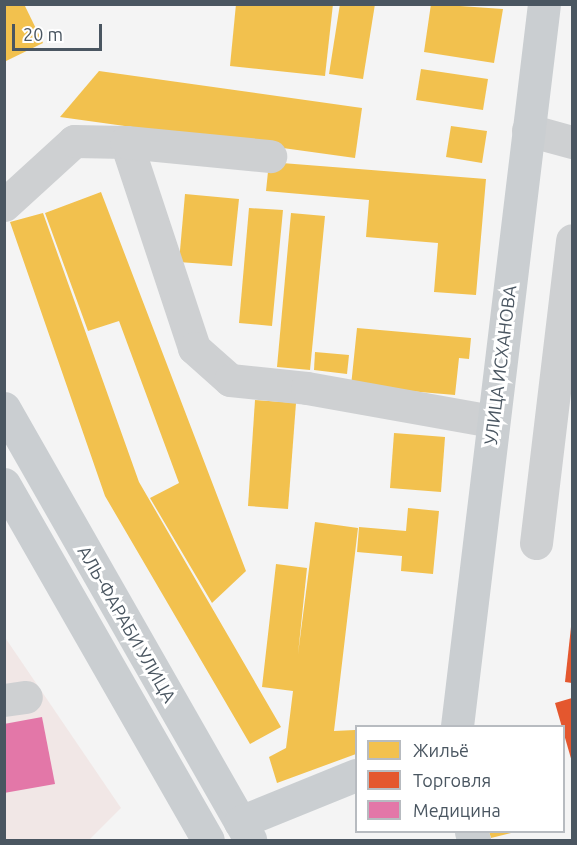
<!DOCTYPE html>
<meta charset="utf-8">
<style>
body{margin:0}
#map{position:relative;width:577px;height:845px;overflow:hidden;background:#f4f4f4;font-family:Ubuntu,sans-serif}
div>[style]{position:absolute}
.medical>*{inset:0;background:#f1e7e6}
.homes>*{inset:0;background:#f2c14e}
.shops>*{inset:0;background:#e4572e}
.health>*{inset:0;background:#e377a8}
.minor>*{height:33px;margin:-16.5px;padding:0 16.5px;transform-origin:16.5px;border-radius:16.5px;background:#ced0d2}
.major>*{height:33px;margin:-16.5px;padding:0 16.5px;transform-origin:16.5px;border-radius:16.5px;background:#caced1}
span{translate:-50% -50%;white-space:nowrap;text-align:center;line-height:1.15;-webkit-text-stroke:6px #fff;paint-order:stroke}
.street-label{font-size:18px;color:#4a5661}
.frame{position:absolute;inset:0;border:6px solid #4a5661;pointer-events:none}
.legend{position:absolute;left:355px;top:725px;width:210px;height:108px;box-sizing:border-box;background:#fff;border:2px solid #b7bbc0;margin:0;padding:8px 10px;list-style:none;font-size:18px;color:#4a5661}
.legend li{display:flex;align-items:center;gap:12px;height:30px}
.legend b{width:30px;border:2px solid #b7bbc0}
.scale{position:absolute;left:12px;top:24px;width:90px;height:27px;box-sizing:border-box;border:3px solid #4a5661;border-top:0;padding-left:8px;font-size:18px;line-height:21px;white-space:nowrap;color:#4a5661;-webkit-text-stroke:4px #fff;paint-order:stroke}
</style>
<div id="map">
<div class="medical">
<div style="clip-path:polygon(4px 636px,121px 808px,89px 840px,5px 840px)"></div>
</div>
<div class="homes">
<div style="clip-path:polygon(4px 4px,24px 4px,43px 43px,4px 62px)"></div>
<div style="clip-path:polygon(236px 4px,333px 4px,325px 76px,230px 66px)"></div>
<div style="clip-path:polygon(340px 4px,375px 4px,363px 79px,329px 74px)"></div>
<div style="clip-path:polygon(431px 4px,503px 9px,494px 63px,424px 52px)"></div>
<div style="clip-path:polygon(421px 69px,488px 79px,483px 110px,416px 100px)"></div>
<div style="clip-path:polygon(99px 71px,362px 108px,355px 158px,60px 117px)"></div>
<div style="clip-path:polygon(451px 126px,487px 131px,482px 163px,446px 157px)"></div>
<div style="clip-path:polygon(269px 162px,486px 179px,476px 295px,434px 292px,438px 243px,366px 237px,369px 200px,266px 191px)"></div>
<div style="clip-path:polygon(101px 192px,246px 571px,212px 603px,150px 498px,179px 483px,119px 321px,88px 331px,45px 213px)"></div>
<div style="clip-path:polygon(185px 194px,239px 199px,232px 266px,179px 262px)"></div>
<div style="clip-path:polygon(249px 208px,283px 210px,272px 326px,239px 323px)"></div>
<div style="clip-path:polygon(43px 213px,139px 482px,281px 727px,250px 744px,105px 496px,10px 222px)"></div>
<div style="clip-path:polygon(291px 213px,325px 216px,310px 370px,277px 367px)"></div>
<div style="clip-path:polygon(357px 328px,471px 338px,469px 359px,459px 358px,455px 395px,351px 386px)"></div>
<div style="clip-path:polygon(315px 352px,349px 355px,347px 374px,314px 370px)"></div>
<div style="clip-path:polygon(255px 400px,296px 403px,288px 509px,248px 506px)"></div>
<div style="clip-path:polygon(394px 433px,445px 437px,441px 492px,390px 488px)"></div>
<div style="clip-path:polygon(408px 508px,439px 511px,433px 574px,401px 571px,402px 556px,357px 552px,359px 527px,406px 531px)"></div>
<div style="clip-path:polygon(315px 522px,358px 528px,334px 731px,355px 730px,356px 754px,277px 783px,269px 757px,286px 748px,293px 691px,262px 687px,276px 564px,307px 568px,298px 654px)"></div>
<div style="clip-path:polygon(489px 832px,515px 832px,491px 838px)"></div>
</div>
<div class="shops">
<div style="clip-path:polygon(571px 627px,572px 628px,572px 683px,565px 682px)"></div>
<div style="clip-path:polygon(572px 698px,572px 762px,555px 703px)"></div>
</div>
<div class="health">
<div style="clip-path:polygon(42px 717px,55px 784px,4px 793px,4px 724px)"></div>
</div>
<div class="minor">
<div style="left:528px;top:130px;width:46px;rotate:15.3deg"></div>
<div style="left:126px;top:142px;width:217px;rotate:71.7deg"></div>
<div style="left:194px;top:348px;width:48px;rotate:41.6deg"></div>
<div style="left:230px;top:380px;width:77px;rotate:5.9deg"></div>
<div style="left:307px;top:388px;width:189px;rotate:10.1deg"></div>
<div style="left:4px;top:205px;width:95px;rotate:-42.4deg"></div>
<div style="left:74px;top:141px;width:52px;rotate:1.1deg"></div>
<div style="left:126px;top:142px;width:145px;rotate:5.6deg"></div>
<div style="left:536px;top:543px;width:305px;rotate:-83.2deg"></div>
<div style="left:4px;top:700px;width:22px;rotate:-8deg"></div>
</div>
<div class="major">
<div style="left:4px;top:408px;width:497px;rotate:60.3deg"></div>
<div style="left:4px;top:484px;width:410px;rotate:60.2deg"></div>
<div style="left:457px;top:726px;width:727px;rotate:-83.13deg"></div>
<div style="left:240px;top:822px;width:125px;rotate:-22.1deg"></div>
<div style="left:471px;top:832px;width:9px;rotate:69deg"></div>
</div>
<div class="street-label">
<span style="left:500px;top:365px;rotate:-83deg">УЛИЦА ИСХАНОВА</span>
<span style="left:127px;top:624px;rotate:60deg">АЛЬ-ФАРАБИ УЛИЦА</span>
</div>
<div class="frame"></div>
<ul class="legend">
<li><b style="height:16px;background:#f2c14e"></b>Жильё</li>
<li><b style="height:16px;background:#e4572e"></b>Торговля</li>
<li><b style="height:16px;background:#e377a8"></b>Медицина</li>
</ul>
<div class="scale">20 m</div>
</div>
